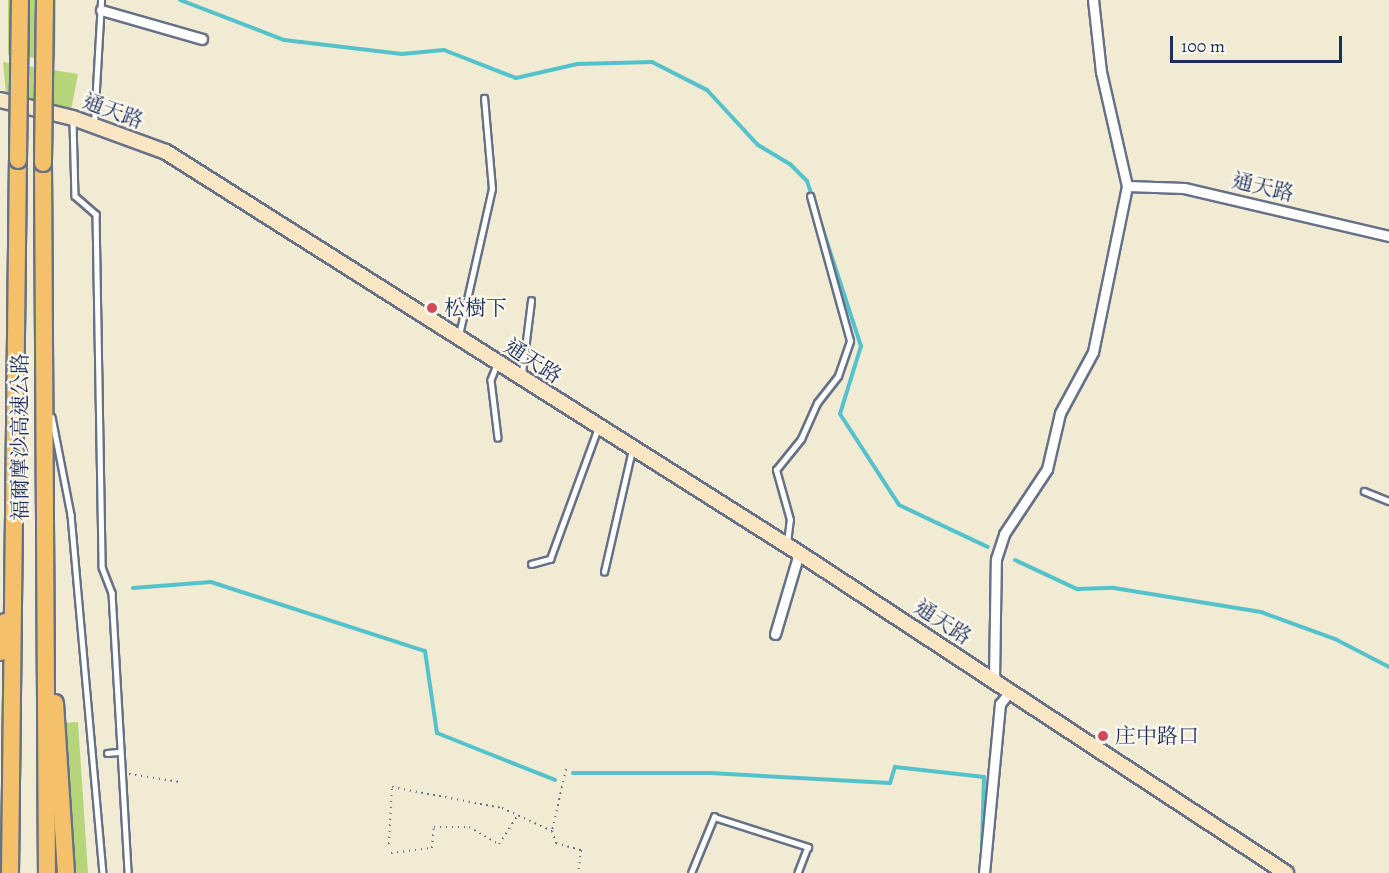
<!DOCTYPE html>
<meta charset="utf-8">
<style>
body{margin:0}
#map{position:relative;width:1389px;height:873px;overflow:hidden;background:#f2ebd3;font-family:Alegreya,"Noto Serif TC",serif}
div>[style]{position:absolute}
.green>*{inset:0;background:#b6d47a}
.stream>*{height:4px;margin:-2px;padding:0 2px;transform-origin:2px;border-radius:2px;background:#54c2cb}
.path>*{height:2px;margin-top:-1px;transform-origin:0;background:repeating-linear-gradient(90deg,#667187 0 1.5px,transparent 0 6px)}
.roads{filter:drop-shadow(2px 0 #667187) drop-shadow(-2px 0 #667187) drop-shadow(0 2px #667187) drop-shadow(0 -2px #667187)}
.lane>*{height:4.5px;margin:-2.25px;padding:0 2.25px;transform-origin:2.25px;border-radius:2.25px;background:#fff}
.street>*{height:9px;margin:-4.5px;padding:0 4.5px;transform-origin:4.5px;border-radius:4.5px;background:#fff}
.secondary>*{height:14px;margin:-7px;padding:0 7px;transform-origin:7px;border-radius:7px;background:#fbe6c3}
.highway>*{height:16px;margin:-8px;padding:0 8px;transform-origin:8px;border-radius:8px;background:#f4c16a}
.bridges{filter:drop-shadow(2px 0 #667187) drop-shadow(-2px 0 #667187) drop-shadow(0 2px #667187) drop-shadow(0 -2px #667187)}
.highway-bridge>*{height:16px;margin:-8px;padding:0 8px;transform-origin:8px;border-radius:8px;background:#f4c16a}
.dots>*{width:16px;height:16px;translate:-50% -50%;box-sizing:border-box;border:3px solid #fbf7ec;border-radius:50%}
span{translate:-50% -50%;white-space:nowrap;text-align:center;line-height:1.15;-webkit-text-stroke:4.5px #fbf7ec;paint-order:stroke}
.street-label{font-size:21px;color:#1b2f5e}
.poi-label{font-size:21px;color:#1b2f5e}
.left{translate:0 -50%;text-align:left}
.scale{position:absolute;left:1170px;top:36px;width:172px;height:27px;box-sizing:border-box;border:3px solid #1b2f5e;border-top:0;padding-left:8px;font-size:18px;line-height:21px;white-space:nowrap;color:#1b2f5e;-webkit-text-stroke:4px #fbf7ec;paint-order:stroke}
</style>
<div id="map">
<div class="green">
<div style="clip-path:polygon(8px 0,56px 0,55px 60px,8px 55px)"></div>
<div style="clip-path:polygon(3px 62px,78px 74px,71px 110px,6px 93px)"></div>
<div style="clip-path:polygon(78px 722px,88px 873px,73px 873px,63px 723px)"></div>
</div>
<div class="stream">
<div style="left:180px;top:0;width:111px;rotate:21deg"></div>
<div style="left:284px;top:40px;width:119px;rotate:6.8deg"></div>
<div style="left:402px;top:54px;width:42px;rotate:-5.4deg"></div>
<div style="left:444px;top:50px;width:77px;rotate:21.3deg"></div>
<div style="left:516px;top:78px;width:63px;rotate:-12.9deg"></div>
<div style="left:577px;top:64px;width:75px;rotate:-1.5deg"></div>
<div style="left:652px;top:62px;width:62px;rotate:27deg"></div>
<div style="left:707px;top:90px;width:75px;rotate:47.2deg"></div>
<div style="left:758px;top:145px;width:37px;rotate:31deg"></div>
<div style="left:790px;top:164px;width:24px;rotate:45deg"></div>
<div style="left:807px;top:181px;width:174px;rotate:71.9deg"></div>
<div style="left:861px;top:346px;width:71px;rotate:107.2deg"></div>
<div style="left:840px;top:414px;width:108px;rotate:57deg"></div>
<div style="left:899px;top:505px;width:98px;rotate:25.3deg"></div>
<div style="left:1015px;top:560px;width:68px;rotate:25.1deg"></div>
<div style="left:1077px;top:589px;width:37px;rotate:-2deg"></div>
<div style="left:1114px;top:588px;width:149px;rotate:9.3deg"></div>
<div style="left:1261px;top:612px;width:79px;rotate:20deg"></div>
<div style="left:1335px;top:639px;width:61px;rotate:27.4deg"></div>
<div style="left:133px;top:588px;width:78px;rotate:-4.4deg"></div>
<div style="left:211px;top:582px;width:225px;rotate:17.9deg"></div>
<div style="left:425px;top:651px;width:83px;rotate:81.7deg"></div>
<div style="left:437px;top:733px;width:127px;rotate:21.7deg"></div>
<div style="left:573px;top:773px;width:137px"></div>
<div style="left:710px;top:773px;width:180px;rotate:3.2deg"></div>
<div style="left:890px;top:783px;width:17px;rotate:-73deg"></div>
<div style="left:895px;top:767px;width:90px;rotate:6.4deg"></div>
<div style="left:984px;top:777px;width:70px;rotate:91.6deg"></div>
</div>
<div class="path">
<div style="left:566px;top:769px;width:64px;rotate:102.7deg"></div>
<div style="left:552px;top:831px;width:13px;rotate:72deg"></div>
<div style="left:556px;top:843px;width:26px;rotate:16deg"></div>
<div style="left:581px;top:850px;width:23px;rotate:97deg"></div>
<div style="left:129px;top:774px;width:52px;rotate:8.9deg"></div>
<div style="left:389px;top:844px;width:57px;rotate:-87deg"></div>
<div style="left:392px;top:787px;width:112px;rotate:10.8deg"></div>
<div style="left:502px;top:808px;width:55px;rotate:24.7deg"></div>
<div style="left:391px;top:853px;width:41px;rotate:-7deg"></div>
<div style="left:432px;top:848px;width:21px;rotate:-85deg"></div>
<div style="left:434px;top:827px;width:35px"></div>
<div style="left:469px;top:827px;width:34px;rotate:30deg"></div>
<div style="left:499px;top:844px;width:35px;rotate:-57deg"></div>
</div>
<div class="roads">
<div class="lane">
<div style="left:73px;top:121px;width:75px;rotate:88.5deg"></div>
<div style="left:75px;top:196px;width:28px;rotate:41deg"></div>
<div style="left:96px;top:214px;width:353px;rotate:89deg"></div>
<div style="left:102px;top:567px;width:28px;rotate:69deg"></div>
<div style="left:112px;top:593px;width:280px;rotate:86.7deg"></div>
<div style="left:94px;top:123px;width:123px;rotate:-86.7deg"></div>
<div style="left:459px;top:335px;width:150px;rotate:-77.3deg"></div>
<div style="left:492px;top:189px;width:91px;rotate:-95deg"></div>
<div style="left:497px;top:365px;width:16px;rotate:112deg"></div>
<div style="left:491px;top:380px;width:58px;rotate:83.1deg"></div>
<div style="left:522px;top:373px;width:73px;rotate:-82.9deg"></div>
<div style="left:52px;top:417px;width:100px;rotate:79deg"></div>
<div style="left:71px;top:515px;width:359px;rotate:84.9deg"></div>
<div style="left:1364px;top:491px;width:27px;rotate:22deg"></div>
<div style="left:787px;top:543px;width:23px;rotate:-83deg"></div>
<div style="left:790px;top:520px;width:52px;rotate:-105.6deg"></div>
<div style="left:776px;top:470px;width:40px;rotate:-51deg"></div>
<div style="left:801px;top:439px;width:39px;rotate:-66deg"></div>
<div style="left:817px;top:403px;width:34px;rotate:-52deg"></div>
<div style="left:838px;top:376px;width:37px;rotate:-71deg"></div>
<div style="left:850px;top:341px;width:150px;rotate:-105.4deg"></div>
<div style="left:531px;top:564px;width:20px;rotate:-15deg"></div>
<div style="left:550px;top:559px;width:140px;rotate:-69.9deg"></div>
<div style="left:604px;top:572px;width:125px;rotate:-77.1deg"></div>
<div style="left:107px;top:753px;width:11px;rotate:-5deg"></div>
<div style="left:691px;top:873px;width:61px;rotate:-67.7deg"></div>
<div style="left:714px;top:817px;width:99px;rotate:17.7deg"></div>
<div style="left:808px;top:847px;width:28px;rotate:111deg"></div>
</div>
<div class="street">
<div style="left:101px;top:10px;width:105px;rotate:16deg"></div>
<div style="left:1127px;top:186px;width:57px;rotate:2deg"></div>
<div style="left:1184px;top:188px;width:211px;rotate:13.2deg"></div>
<div style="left:775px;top:634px;width:84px;rotate:-73.5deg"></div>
<div style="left:994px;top:680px;width:121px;rotate:-89.1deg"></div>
<div style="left:996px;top:559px;width:26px;rotate:-72deg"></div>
<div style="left:1004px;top:534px;width:78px;rotate:-56.5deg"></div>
<div style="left:1047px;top:469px;width:57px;rotate:-76.9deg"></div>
<div style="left:1060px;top:413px;width:69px;rotate:-61.6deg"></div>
<div style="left:1093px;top:352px;width:169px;rotate:-78.4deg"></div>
<div style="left:1127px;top:186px;width:117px;rotate:-102.8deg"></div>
<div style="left:1101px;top:72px;width:72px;rotate:-96.3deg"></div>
<div style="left:984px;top:873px;width:170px;rotate:-84.6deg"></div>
<div style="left:1000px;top:704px;width:18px;rotate:-52deg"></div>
</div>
<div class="secondary">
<div style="left:0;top:100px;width:75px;rotate:13.9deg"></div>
<div style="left:73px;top:118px;width:99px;rotate:20.1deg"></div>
<div style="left:166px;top:152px;width:749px;rotate:32.35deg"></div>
<div style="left:799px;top:553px;width:583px;rotate:33.31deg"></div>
</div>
<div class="highway">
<div style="left:43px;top:163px;width:710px;rotate:89.68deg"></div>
<div style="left:0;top:652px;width:30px;rotate:-82deg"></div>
<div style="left:55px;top:703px;width:170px;rotate:86.3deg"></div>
<div style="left:10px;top:873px;width:713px;rotate:-89.36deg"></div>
</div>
</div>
<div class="bridges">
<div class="highway-bridge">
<div style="left:18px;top:160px;width:160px;rotate:-89.3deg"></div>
<div style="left:43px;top:163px;width:163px;rotate:-89.3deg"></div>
</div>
</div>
<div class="dots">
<div style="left:432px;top:308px;background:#d1495b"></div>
<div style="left:1103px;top:736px;background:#d1495b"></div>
</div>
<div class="street-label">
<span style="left:113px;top:111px;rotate:20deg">通天路</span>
<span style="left:1263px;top:187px;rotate:13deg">通天路</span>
<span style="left:533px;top:361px;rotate:33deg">通天路</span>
<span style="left:20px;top:437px;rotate:-90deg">福爾摩沙高速公路</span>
<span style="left:943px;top:622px;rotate:33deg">通天路</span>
</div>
<div class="poi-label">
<span class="left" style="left:444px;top:308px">松樹下</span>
<span class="left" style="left:1115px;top:736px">庄中路口</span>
</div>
<div class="scale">100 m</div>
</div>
